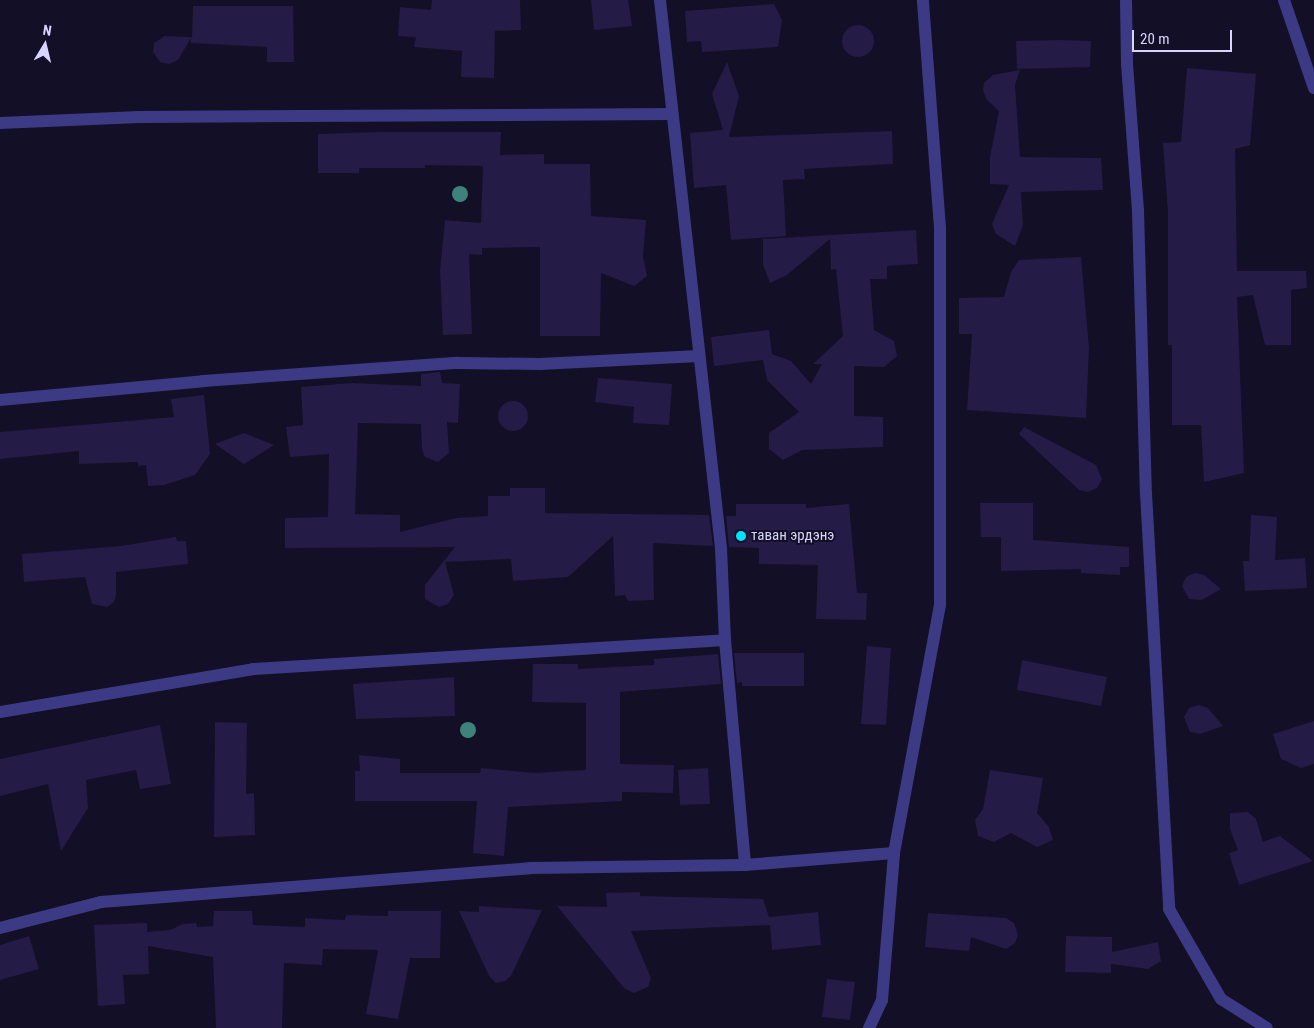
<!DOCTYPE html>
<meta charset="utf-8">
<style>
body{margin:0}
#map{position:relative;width:1314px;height:1028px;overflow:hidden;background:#130f26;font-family:"Roboto Condensed",sans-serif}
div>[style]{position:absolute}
.building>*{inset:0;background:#241b47}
.round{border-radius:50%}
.street>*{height:12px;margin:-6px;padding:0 6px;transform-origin:6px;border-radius:6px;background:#3d3a85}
.trees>*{width:16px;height:16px;margin:-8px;border-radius:50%;background:#3d827b}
.dots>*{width:14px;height:14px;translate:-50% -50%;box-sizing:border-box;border:2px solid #130f26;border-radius:50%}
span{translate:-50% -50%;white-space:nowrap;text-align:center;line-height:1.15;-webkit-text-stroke:4px #130f26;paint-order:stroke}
.poi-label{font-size:15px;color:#d9d4ff}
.left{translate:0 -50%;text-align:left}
.north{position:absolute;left:20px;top:20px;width:50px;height:50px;-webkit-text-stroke:4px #130f26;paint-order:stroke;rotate:9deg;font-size:14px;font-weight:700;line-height:20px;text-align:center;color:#d9d4ff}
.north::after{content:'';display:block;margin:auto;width:18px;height:22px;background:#d9d4ff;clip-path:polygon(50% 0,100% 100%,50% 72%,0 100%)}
.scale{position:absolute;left:1132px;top:30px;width:100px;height:22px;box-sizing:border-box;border:2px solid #d9d4ff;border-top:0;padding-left:6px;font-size:15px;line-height:18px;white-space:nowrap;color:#d9d4ff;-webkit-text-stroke:4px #130f26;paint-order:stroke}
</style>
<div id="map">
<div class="building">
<div style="clip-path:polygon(432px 0,520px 0,521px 30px,495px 31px,494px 78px,461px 77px,462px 51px,414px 47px,416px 37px,398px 36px,400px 7px,431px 10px)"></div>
<div style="clip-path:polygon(591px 0,628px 0,632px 26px,594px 30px)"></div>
<div style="clip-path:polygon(774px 4px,782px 20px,778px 47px,702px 52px,701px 41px,687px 42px,685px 11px)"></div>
<div style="clip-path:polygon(193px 6px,293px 6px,294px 62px,267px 62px,267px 47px,191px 43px,191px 38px,178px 60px,169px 64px,160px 62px,153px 52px,154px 43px,165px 36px,192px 37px)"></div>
<div class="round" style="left:842px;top:25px;width:32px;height:32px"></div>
<div style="clip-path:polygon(1060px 40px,1091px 41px,1090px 67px,1017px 69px,1016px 41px)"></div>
<div style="clip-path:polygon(727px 62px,739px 96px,729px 137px,892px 131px,893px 164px,804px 169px,805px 179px,783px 180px,786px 236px,731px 240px,726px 185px,694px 188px,690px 133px,723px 130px,712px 94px)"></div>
<div style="clip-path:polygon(1187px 68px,1256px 74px,1250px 145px,1235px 149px,1237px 271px,1306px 271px,1307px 288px,1291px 290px,1291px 345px,1265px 345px,1253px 295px,1237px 297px,1244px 473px,1204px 482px,1201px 425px,1172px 425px,1172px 345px,1168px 345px,1168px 213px,1163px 143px,1181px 142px)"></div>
<div style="clip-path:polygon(1020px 70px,1015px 85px,1020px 157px,1101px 158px,1103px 190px,1021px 192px,1023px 225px,1015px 246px,996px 234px,992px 224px,1009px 185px,990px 184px,990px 157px,999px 111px,987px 100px,983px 91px,984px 83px,993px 75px)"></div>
<div style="clip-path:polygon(380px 132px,501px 132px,500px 155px,544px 154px,544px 164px,590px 164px,591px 216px,646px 220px,643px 256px,647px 276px,634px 286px,601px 273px,600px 336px,540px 336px,540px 247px,482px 248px,482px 255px,469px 254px,472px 334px,443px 335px,440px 271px,445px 220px,481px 223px,483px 166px,425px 165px,425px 168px,359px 168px,359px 173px,318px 173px,318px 134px)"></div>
<div style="clip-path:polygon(916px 230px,918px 264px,887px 266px,887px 279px,870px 279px,874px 330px,894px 341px,897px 356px,884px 367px,854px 366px,854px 416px,883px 417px,883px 447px,802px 450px,783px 460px,769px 449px,769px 433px,799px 412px,767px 380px,763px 360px,714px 366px,711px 337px,769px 330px,772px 354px,791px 361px,811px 384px,822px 364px,813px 364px,843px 336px,836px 269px,831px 270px,830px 239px,787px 275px,770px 283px,763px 265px,763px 239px)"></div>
<div style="clip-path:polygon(1081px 257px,1089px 348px,1086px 418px,967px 410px,972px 334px,959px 334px,959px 298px,1004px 297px,1011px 272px,1019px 260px)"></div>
<div style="clip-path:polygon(440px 372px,442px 383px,460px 384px,458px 423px,447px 422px,449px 453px,438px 462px,425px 457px,422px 450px,421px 424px,358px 423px,355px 514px,400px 515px,400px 532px,456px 518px,488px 516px,488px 496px,510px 496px,510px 488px,545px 488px,545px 513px,709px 515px,713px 546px,653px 543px,654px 600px,628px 601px,625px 595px,615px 596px,613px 536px,568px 577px,513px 581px,511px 559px,445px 562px,454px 595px,448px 604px,439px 607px,425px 599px,425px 585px,455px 547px,285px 548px,285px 518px,328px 517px,329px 454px,290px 457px,286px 427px,303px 425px,301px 387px,352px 383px,421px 386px,421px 374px)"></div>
<div style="clip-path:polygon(598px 378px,672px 384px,669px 425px,633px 423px,634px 407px,595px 402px)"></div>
<div style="clip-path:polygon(204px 395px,210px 454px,195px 475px,164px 485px,148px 486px,146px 465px,138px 466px,138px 462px,79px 464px,79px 451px,0 459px,0 432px,174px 417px,171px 399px)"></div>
<div class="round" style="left:498px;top:401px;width:30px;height:30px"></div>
<div style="clip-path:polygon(1024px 427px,1096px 465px,1102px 479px,1097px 488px,1088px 492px,1079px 490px,1019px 434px)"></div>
<div style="clip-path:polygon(244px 433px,274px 445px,244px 464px,215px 444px)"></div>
<div style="clip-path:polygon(980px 503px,1033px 503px,1033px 540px,1129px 547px,1129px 567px,1120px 567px,1120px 575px,1081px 573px,1081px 569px,1001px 571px,1001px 537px,981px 537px)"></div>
<div style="clip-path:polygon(736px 504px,806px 504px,806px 508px,849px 504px,857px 593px,867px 593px,866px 620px,816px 619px,818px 565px,759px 564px,759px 548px,729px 547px,726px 516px,736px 516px)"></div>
<div style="clip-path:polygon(1251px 515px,1277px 517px,1275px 560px,1305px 558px,1307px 588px,1245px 591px,1243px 561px,1249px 561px)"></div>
<div style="clip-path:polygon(176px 537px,177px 541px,186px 541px,188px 564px,116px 572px,116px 595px,114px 602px,107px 607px,92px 604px,85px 577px,24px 582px,22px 554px,121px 546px)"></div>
<div style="clip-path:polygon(1195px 573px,1204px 575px,1221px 589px,1202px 600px,1189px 599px,1182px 586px,1186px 577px)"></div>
<div style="clip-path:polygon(867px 646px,891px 648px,886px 725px,861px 724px)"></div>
<div style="clip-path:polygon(734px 653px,804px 653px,804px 686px,742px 686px,742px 682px,737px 683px)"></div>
<div style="clip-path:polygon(718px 654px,721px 684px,620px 692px,620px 764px,674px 765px,673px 793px,622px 792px,622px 801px,508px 807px,504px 856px,473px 853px,477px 801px,355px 801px,355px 771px,360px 771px,359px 755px,400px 759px,400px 773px,480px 773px,481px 768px,533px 773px,586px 770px,586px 703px,532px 702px,533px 664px,578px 664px,578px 669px,654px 665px,654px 659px)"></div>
<div style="clip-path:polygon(1022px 660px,1107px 677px,1101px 706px,1017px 690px)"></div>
<div style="clip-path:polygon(454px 677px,455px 716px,356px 719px,353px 684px)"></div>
<div style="clip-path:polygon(1199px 705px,1208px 708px,1223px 726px,1200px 734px,1190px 732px,1184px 717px,1189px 708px)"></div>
<div style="clip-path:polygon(1314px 721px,1314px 764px,1301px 768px,1281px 759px,1273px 734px)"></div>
<div style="clip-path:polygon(215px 722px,247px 723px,246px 794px,254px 793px,255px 835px,214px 837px)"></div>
<div style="clip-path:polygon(160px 725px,171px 784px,140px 789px,136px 770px,86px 780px,88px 808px,61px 851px,48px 784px,0 796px,0 759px)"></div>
<div style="clip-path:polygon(708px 768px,710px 804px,680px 805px,678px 770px)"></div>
<div style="clip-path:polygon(990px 770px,1043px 778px,1037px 813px,1049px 827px,1053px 840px,1037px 847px,1011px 833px,994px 842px,978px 836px,975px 820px,983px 809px)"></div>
<div style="clip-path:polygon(1248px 812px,1256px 819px,1263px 842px,1280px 836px,1313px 861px,1239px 885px,1229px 853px,1238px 850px,1230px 829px,1230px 813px)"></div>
<div style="clip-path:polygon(640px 892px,640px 896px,763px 899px,769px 917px,818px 912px,821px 945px,772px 950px,770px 925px,631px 931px,651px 978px,648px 987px,634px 993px,624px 988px,557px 906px,607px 907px,606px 893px)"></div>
<div style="clip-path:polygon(479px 906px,542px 910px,511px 976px,505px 981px,496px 983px,489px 976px,459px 911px,479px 912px)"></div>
<div style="clip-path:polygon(214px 911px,252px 911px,253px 925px,305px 927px,305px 918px,345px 920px,346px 915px,388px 916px,388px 911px,441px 911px,440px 958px,410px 958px,398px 1019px,366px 1014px,378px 950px,323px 949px,322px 965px,284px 963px,282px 1028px,216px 1028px,213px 957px,148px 946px,149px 974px,123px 975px,125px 1004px,98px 1006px,94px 925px,147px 923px,147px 932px,170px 930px,183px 924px,196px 923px,197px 927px,213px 926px)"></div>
<div style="clip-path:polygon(928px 913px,1006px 918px,1014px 923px,1018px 935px,1015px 943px,1006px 949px,971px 937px,969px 951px,925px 947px)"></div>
<div style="clip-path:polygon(29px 936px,39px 969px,0 980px,0 945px)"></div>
<div style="clip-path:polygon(1066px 936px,1112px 937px,1112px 952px,1158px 942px,1161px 961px,1148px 969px,1111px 964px,1111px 973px,1065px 972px)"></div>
<div style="clip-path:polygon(827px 979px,855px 982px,850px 1020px,822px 1017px)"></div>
</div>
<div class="street">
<div style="left:660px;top:0;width:551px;rotate:83.65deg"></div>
<div style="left:721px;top:548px;width:92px;rotate:87.5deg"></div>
<div style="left:725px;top:640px;width:226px;rotate:84.9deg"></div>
<div style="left:1126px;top:0;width:64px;rotate:89.1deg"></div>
<div style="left:1127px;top:64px;width:147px;rotate:85.7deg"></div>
<div style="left:1138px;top:211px;width:282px;rotate:88.4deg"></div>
<div style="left:1146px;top:493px;width:417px;rotate:86.8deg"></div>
<div style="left:1169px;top:909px;width:104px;rotate:60deg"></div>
<div style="left:1221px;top:999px;width:54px;rotate:32.2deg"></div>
<div style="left:1284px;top:0;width:93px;rotate:71.2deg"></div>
<div style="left:0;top:123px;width:139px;rotate:-2.5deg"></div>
<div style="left:139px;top:117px;width:532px;rotate:-0.32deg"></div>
<div style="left:0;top:400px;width:204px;rotate:-5.3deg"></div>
<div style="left:203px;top:381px;width:255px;rotate:-4.1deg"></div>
<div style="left:457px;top:363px;width:83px;rotate:0.7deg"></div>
<div style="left:540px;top:364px;width:159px;rotate:-2.9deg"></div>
<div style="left:0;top:712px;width:257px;rotate:-9.6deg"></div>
<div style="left:253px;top:669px;width:473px;rotate:-3.5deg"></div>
<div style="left:0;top:928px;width:104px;rotate:-14.4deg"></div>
<div style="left:101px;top:902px;width:430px;rotate:-4.5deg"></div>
<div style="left:530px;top:868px;width:215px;rotate:-0.8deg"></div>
<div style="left:745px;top:865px;width:149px;rotate:-4.6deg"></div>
<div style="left:869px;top:1028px;width:31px;rotate:-65deg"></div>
<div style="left:882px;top:1000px;width:147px;rotate:-85.3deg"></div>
<div style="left:894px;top:853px;width:252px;rotate:-79.5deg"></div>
<div style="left:940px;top:605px;width:377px;rotate:-90deg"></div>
<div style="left:940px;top:228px;width:229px;rotate:-94.3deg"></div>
</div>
<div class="trees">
<div style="left:460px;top:194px"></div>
<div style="left:468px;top:730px"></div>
</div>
<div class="dots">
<div style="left:741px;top:536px;background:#00e5ff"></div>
</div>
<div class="poi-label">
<span class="left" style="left:751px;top:536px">таван эрдэнэ</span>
</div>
<div class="north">N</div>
<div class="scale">20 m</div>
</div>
